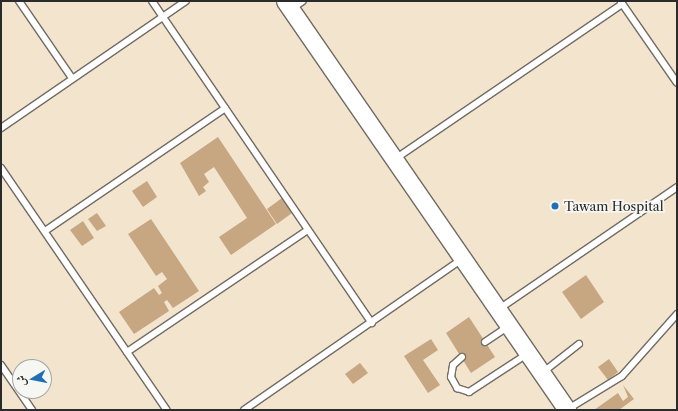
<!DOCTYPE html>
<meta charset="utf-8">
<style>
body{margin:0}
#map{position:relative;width:678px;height:411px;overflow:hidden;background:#f3e4ce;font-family:"Libre Caslon Text",Amiri,serif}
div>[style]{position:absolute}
.building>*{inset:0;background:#c6a781}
.roads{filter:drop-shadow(1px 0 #716c64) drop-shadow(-1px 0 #716c64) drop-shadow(0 1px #716c64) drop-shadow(0 -1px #716c64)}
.lane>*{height:6px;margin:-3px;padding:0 3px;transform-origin:3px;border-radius:3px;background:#fff}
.secondary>*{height:17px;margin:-8.5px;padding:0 8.5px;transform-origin:8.5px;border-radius:8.5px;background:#fff}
.dots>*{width:11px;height:11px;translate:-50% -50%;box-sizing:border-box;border:2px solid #f6f6f2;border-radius:50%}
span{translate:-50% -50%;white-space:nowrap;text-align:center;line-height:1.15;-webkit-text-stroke:3.5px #f6f6f2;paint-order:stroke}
.poi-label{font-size:13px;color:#2b2b2b}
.left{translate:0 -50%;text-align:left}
.frame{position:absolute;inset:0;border:2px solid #2b2b2b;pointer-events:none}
.north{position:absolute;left:12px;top:359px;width:40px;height:40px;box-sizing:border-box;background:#f6f6f2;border:1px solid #a5a5a2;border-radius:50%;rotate:260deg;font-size:11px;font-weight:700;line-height:16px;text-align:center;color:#2b2b2b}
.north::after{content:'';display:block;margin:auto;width:14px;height:18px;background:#1f6fb2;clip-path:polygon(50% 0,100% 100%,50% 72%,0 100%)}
</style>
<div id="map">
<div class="building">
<div style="clip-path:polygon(218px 137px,276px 224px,231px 255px,219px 237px,247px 218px,214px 167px,204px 174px,209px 182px,203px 187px,206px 191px,199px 196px,180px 163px)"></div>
<div style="clip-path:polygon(147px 181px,157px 197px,143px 207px,132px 191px)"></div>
<div style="clip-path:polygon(282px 198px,292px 213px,277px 224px,267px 209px)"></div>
<div style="clip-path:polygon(97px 213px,106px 226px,97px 231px,88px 219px)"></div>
<div style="clip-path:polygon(151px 219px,199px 291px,173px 308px,167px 300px,164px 302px,169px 311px,134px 334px,119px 312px,154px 288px,159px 295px,162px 293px,158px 286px,167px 279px,162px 272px,156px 276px,128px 234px)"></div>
<div style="clip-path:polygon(83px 221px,94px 238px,82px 246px,70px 230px)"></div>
<div style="clip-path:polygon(586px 275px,604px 302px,581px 319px,562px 292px)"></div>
<div style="clip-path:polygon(469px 317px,495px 357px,471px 373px,446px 333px)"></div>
<div style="clip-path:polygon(431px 339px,438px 350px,423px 360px,440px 385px,428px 393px,404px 356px)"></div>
<div style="clip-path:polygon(609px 359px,618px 372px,608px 380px,598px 367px)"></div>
<div style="clip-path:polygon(360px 363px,368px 373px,353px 384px,345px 374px)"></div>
<div style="clip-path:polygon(623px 385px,634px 399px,619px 410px,594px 410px,618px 393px,623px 401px,628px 397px)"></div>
</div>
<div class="roads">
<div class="lane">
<div style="left:19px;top:1px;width:93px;rotate:55.5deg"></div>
<div style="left:152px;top:1px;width:390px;rotate:55.7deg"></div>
<div style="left:621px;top:2px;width:98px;rotate:55.3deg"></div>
<div style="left:291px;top:9px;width:14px;rotate:-34deg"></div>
<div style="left:1px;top:128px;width:224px;rotate:-34.5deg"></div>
<div style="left:395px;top:159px;width:275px;rotate:-34.3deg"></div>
<div style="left:1px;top:168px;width:293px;rotate:55.6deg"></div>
<div style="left:45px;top:231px;width:218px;rotate:-34.3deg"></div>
<div style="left:499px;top:309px;width:216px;rotate:-34.4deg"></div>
<div style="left:485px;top:342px;width:27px;rotate:-34deg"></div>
<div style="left:127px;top:352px;width:218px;rotate:-34deg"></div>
<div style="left:462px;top:357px;width:12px;rotate:138deg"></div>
<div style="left:453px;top:365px;width:12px;rotate:99deg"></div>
<div style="left:451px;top:377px;width:13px;rotate:61deg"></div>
<div style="left:457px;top:388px;width:13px;rotate:18deg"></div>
<div style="left:469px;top:392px;width:69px;rotate:-33.2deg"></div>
<div style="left:1px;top:365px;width:55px;rotate:55.4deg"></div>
<div style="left:542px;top:373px;width:47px;rotate:-38.1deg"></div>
<div style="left:568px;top:409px;width:63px;rotate:-31.4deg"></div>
<div style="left:622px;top:376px;width:83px;rotate:-48.4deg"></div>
<div style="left:244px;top:410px;width:264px;rotate:-34.7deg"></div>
</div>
<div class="secondary">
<div style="left:285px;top:1px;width:497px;rotate:55.4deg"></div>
</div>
</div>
<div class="dots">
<div style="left:555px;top:206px;background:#1f6fb2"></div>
</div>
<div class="poi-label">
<span class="left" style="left:564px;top:206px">Tawam Hospital</span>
</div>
<div class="frame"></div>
<div class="north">ش</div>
</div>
